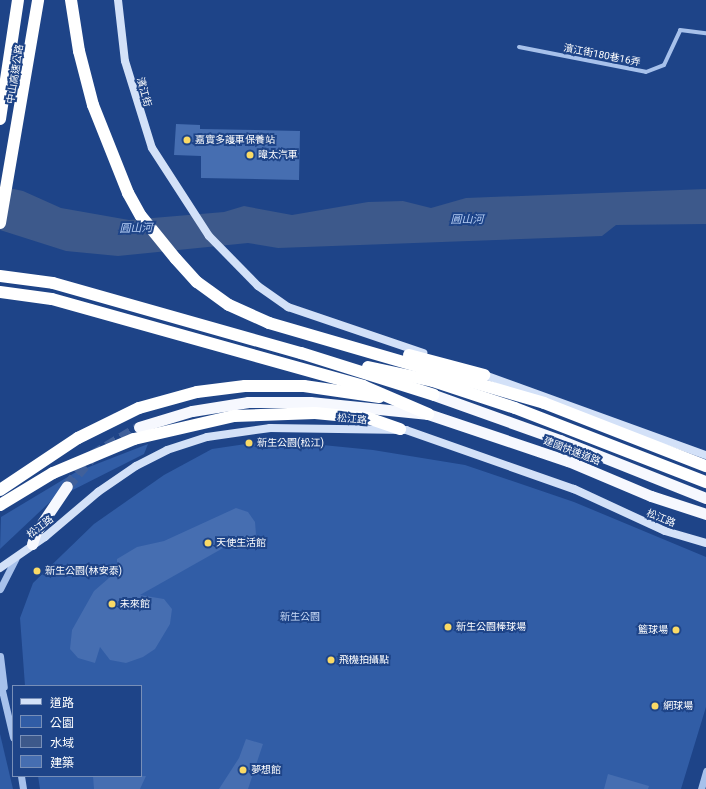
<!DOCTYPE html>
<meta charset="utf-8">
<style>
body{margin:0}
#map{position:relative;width:706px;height:789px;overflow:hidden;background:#1e4488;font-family:Roboto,"Noto Sans TC",sans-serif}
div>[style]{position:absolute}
.green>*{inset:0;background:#315da6}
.water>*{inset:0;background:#3d598b}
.building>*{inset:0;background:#466eb1}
.trunk-tunnel>*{height:11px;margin-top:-5.5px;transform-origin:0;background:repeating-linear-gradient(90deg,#40609a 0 11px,transparent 0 16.5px)}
.minor>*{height:4px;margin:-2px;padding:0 2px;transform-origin:2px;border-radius:2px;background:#a7c1eb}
.tertiary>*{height:7px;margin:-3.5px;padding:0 3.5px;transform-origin:3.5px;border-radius:3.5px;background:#a7c1eb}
.secondary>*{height:8px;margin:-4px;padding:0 4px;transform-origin:4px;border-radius:4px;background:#d3e1f8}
.trunk>*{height:11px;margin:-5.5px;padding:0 5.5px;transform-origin:5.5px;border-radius:5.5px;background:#f6f8fe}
.motorway>*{height:12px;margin:-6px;padding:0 6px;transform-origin:6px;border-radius:6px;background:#fff}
.dots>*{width:11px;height:11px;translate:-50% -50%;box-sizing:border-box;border:2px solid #1e4488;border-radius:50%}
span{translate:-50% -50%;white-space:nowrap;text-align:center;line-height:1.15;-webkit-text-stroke:4px #1e4488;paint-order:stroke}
.street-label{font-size:10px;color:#fff}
.poi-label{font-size:10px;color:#fff}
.left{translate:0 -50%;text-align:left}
.right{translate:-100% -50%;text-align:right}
.park-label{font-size:10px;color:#ccddf8}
.water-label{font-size:11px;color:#b3cbf3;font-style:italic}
.legend{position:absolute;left:12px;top:685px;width:130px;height:92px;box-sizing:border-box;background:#1e4488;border:1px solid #788fb8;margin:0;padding:5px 7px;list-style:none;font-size:12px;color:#fff}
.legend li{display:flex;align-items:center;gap:8px;height:20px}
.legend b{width:20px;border:1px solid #788fb8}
</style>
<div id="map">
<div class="green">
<div style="clip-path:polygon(272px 440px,373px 450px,465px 465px,574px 502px,706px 557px,706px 707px,681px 789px,40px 789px,38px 776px,141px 776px,141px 686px,25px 686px,20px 618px,33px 583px,94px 524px,164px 475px,212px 449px)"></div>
<div style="clip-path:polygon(148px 444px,144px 454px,51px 501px,0 549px,1px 517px,76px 472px)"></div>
<div style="clip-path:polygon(0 734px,13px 789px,0 789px)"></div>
</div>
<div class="water">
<div style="clip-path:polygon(0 186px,23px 191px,61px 208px,129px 220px,224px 212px,244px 206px,292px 215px,368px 202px,403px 201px,431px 208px,466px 198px,706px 189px,706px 224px,616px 225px,602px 236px,278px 248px,248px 243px,118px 256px,66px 251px,0 230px)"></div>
</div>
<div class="building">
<div style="clip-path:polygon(176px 124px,200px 125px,200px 129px,300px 131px,299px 180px,201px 178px,201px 156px,174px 155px)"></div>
<div style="clip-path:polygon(236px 508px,248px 512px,255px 522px,256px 534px,248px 546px,236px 550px,225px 547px,140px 595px,164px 599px,172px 609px,170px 624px,155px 649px,143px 657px,126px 663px,110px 660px,100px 647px,95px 663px,78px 658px,70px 649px,72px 630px,94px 591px,117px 571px,117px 559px,137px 547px,164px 541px)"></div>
<div style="clip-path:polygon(246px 739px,263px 744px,248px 789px,219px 789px,239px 758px)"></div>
<div style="clip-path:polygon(608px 774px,649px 786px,648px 789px,604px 789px)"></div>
<div style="clip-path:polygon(93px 776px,146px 776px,140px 789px,94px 789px)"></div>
</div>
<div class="trunk-tunnel">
<div style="left:67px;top:486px;width:40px;rotate:-50deg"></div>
<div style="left:93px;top:455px;width:54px;rotate:-31.3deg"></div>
</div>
<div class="minor">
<div style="left:519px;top:47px;width:129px;rotate:11.1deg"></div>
<div style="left:646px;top:72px;width:19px;rotate:-21deg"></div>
<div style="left:664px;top:65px;width:38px;rotate:-65deg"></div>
<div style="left:680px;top:30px;width:26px;rotate:7deg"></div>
</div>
<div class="tertiary">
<div style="left:0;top:589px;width:34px;rotate:-63deg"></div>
<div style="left:0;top:656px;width:31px;rotate:83deg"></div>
<div style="left:0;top:682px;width:57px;rotate:76.7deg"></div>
<div style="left:21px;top:776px;width:13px;rotate:81deg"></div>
<div style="left:701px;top:789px;width:19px;rotate:-74deg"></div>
</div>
<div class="secondary">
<div style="left:118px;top:0;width:61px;rotate:83.5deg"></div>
<div style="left:125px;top:61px;width:91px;rotate:72.8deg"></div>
<div style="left:152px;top:148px;width:105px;rotate:57.1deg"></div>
<div style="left:209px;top:236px;width:70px;rotate:45.6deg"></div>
<div style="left:258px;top:286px;width:37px;rotate:35deg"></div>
<div style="left:288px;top:307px;width:143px;rotate:18.8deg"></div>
<div style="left:479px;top:373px;width:241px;rotate:19.9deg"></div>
<div style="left:0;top:568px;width:55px;rotate:-34.6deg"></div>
<div style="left:45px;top:537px;width:70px;rotate:-40.3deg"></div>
<div style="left:98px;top:492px;width:46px;rotate:-34.4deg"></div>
<div style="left:136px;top:466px;width:35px;rotate:-27deg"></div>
<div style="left:167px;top:450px;width:42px;rotate:-18deg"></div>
<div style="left:207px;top:437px;width:64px;rotate:-8.1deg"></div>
<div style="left:270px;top:428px;width:136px;rotate:0.8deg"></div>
<div style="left:406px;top:430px;width:178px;rotate:19.4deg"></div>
<div style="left:574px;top:489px;width:100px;rotate:24.8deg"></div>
<div style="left:665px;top:531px;width:43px;rotate:16.3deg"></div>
</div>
<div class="trunk">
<div style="left:434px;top:395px;width:134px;rotate:19.7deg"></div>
<div style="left:560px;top:440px;width:157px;rotate:21.7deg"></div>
<div style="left:139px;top:427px;width:55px;rotate:-16.8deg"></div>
<div style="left:192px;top:411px;width:57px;rotate:-9.1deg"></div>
<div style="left:248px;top:402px;width:62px"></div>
<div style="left:310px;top:402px;width:119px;rotate:5.8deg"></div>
<div style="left:428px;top:414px;width:148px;rotate:18.6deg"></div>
<div style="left:568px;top:461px;width:90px;rotate:22.9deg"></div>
<div style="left:651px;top:496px;width:58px;rotate:18.1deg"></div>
<div style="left:32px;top:544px;width:13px;rotate:-72deg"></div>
<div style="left:36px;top:532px;width:55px;rotate:-56deg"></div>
</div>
<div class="motorway">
<div style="left:71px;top:0;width:52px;rotate:81.1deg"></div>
<div style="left:79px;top:51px;width:56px;rotate:75.5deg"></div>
<div style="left:93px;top:105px;width:95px;rotate:68.3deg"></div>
<div style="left:128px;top:193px;width:26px;rotate:61deg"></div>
<div style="left:141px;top:216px;width:55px;rotate:50.9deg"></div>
<div style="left:176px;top:259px;width:31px;rotate:48deg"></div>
<div style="left:197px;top:282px;width:39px;rotate:36deg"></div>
<div style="left:229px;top:305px;width:44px;rotate:24.2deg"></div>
<div style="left:269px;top:323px;width:286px;rotate:16.2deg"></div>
<div style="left:544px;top:403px;width:174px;rotate:21.3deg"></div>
<div style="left:0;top:119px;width:120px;rotate:-81.4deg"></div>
<div style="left:0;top:223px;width:226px;rotate:-80.3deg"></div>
<div style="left:0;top:276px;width:53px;rotate:7.5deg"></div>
<div style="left:53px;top:283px;width:258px;rotate:15.8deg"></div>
<div style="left:301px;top:353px;width:139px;rotate:17.5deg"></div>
<div style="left:0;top:292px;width:52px;rotate:7.7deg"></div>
<div style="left:52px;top:299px;width:323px;rotate:15.6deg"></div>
<div style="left:363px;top:386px;width:71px;rotate:23.3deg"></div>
<div style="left:409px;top:355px;width:78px;rotate:14.9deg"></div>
<div style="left:368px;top:367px;width:66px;rotate:12.2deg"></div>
<div style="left:433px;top:381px;width:86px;rotate:18.2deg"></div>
<div style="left:515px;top:408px;width:205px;rotate:21.2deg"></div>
<div style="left:0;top:490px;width:94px;rotate:-33.7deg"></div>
<div style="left:78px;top:438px;width:68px;rotate:-26.2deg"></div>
<div style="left:139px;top:408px;width:60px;rotate:-15.4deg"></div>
<div style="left:197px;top:392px;width:48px;rotate:-7.1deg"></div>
<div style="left:245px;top:386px;width:59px"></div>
<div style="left:304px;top:386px;width:76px;rotate:8.3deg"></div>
<div style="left:0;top:505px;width:62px;rotate:-31.1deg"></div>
<div style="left:53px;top:473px;width:88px;rotate:-22.8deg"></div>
<div style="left:134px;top:439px;width:103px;rotate:-13deg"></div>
<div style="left:234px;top:416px;width:81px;rotate:-2.1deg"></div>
<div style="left:315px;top:413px;width:53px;rotate:5.4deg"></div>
<div style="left:368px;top:418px;width:34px;rotate:19deg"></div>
</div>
<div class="dots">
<div style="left:187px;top:140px;background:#fada66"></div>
<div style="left:250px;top:155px;background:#fada66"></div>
<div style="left:249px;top:443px;background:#fada66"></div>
<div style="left:208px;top:543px;background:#fada66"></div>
<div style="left:37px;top:571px;background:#fada66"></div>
<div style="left:112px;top:604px;background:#fada66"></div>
<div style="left:448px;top:627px;background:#fada66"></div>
<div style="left:676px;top:630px;background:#fada66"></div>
<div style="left:331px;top:660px;background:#fada66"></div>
<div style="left:655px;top:706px;background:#fada66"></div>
<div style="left:243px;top:770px;background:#fada66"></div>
</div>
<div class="street-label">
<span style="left:602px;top:55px;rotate:11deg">濱江街180巷16弄</span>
<span style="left:15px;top:74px;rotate:-81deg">中山高速公路</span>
<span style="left:144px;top:92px;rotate:75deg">濱江街</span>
<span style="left:352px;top:419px;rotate:5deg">松江路</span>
<span style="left:572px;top:451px;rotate:21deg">建國快速道路</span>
<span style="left:661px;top:518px;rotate:22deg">松江路</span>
<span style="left:40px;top:527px;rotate:-37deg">松江路</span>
</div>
<div class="poi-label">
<span class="left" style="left:195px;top:140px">嘉實多護車保養站</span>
<span class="left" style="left:258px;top:155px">暐太汽車</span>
<span class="left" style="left:257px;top:443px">新生公園(松江)</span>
<span class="left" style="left:216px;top:543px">天使生活館</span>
<span class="left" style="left:45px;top:571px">新生公園(林安泰)</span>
<span class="left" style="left:120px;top:604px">未來館</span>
<span class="left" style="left:456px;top:627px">新生公園棒球場</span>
<span class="right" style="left:668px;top:630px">籃球場</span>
<span class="left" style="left:339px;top:660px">飛機拍攝點</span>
<span class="left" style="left:663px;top:706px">網球場</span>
<span class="left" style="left:251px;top:770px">夢想館</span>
</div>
<div class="park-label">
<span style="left:300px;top:617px">新生公園</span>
</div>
<div class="water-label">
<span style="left:467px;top:220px">圓山河</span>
<span style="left:136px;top:229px;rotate:-1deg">圓山河</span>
</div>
<ul class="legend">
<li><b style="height:5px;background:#d3e1f8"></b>道路</li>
<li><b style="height:11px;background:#315da6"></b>公園</li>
<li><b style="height:11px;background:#3d598b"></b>水域</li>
<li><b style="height:11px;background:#466eb1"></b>建築</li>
</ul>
</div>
